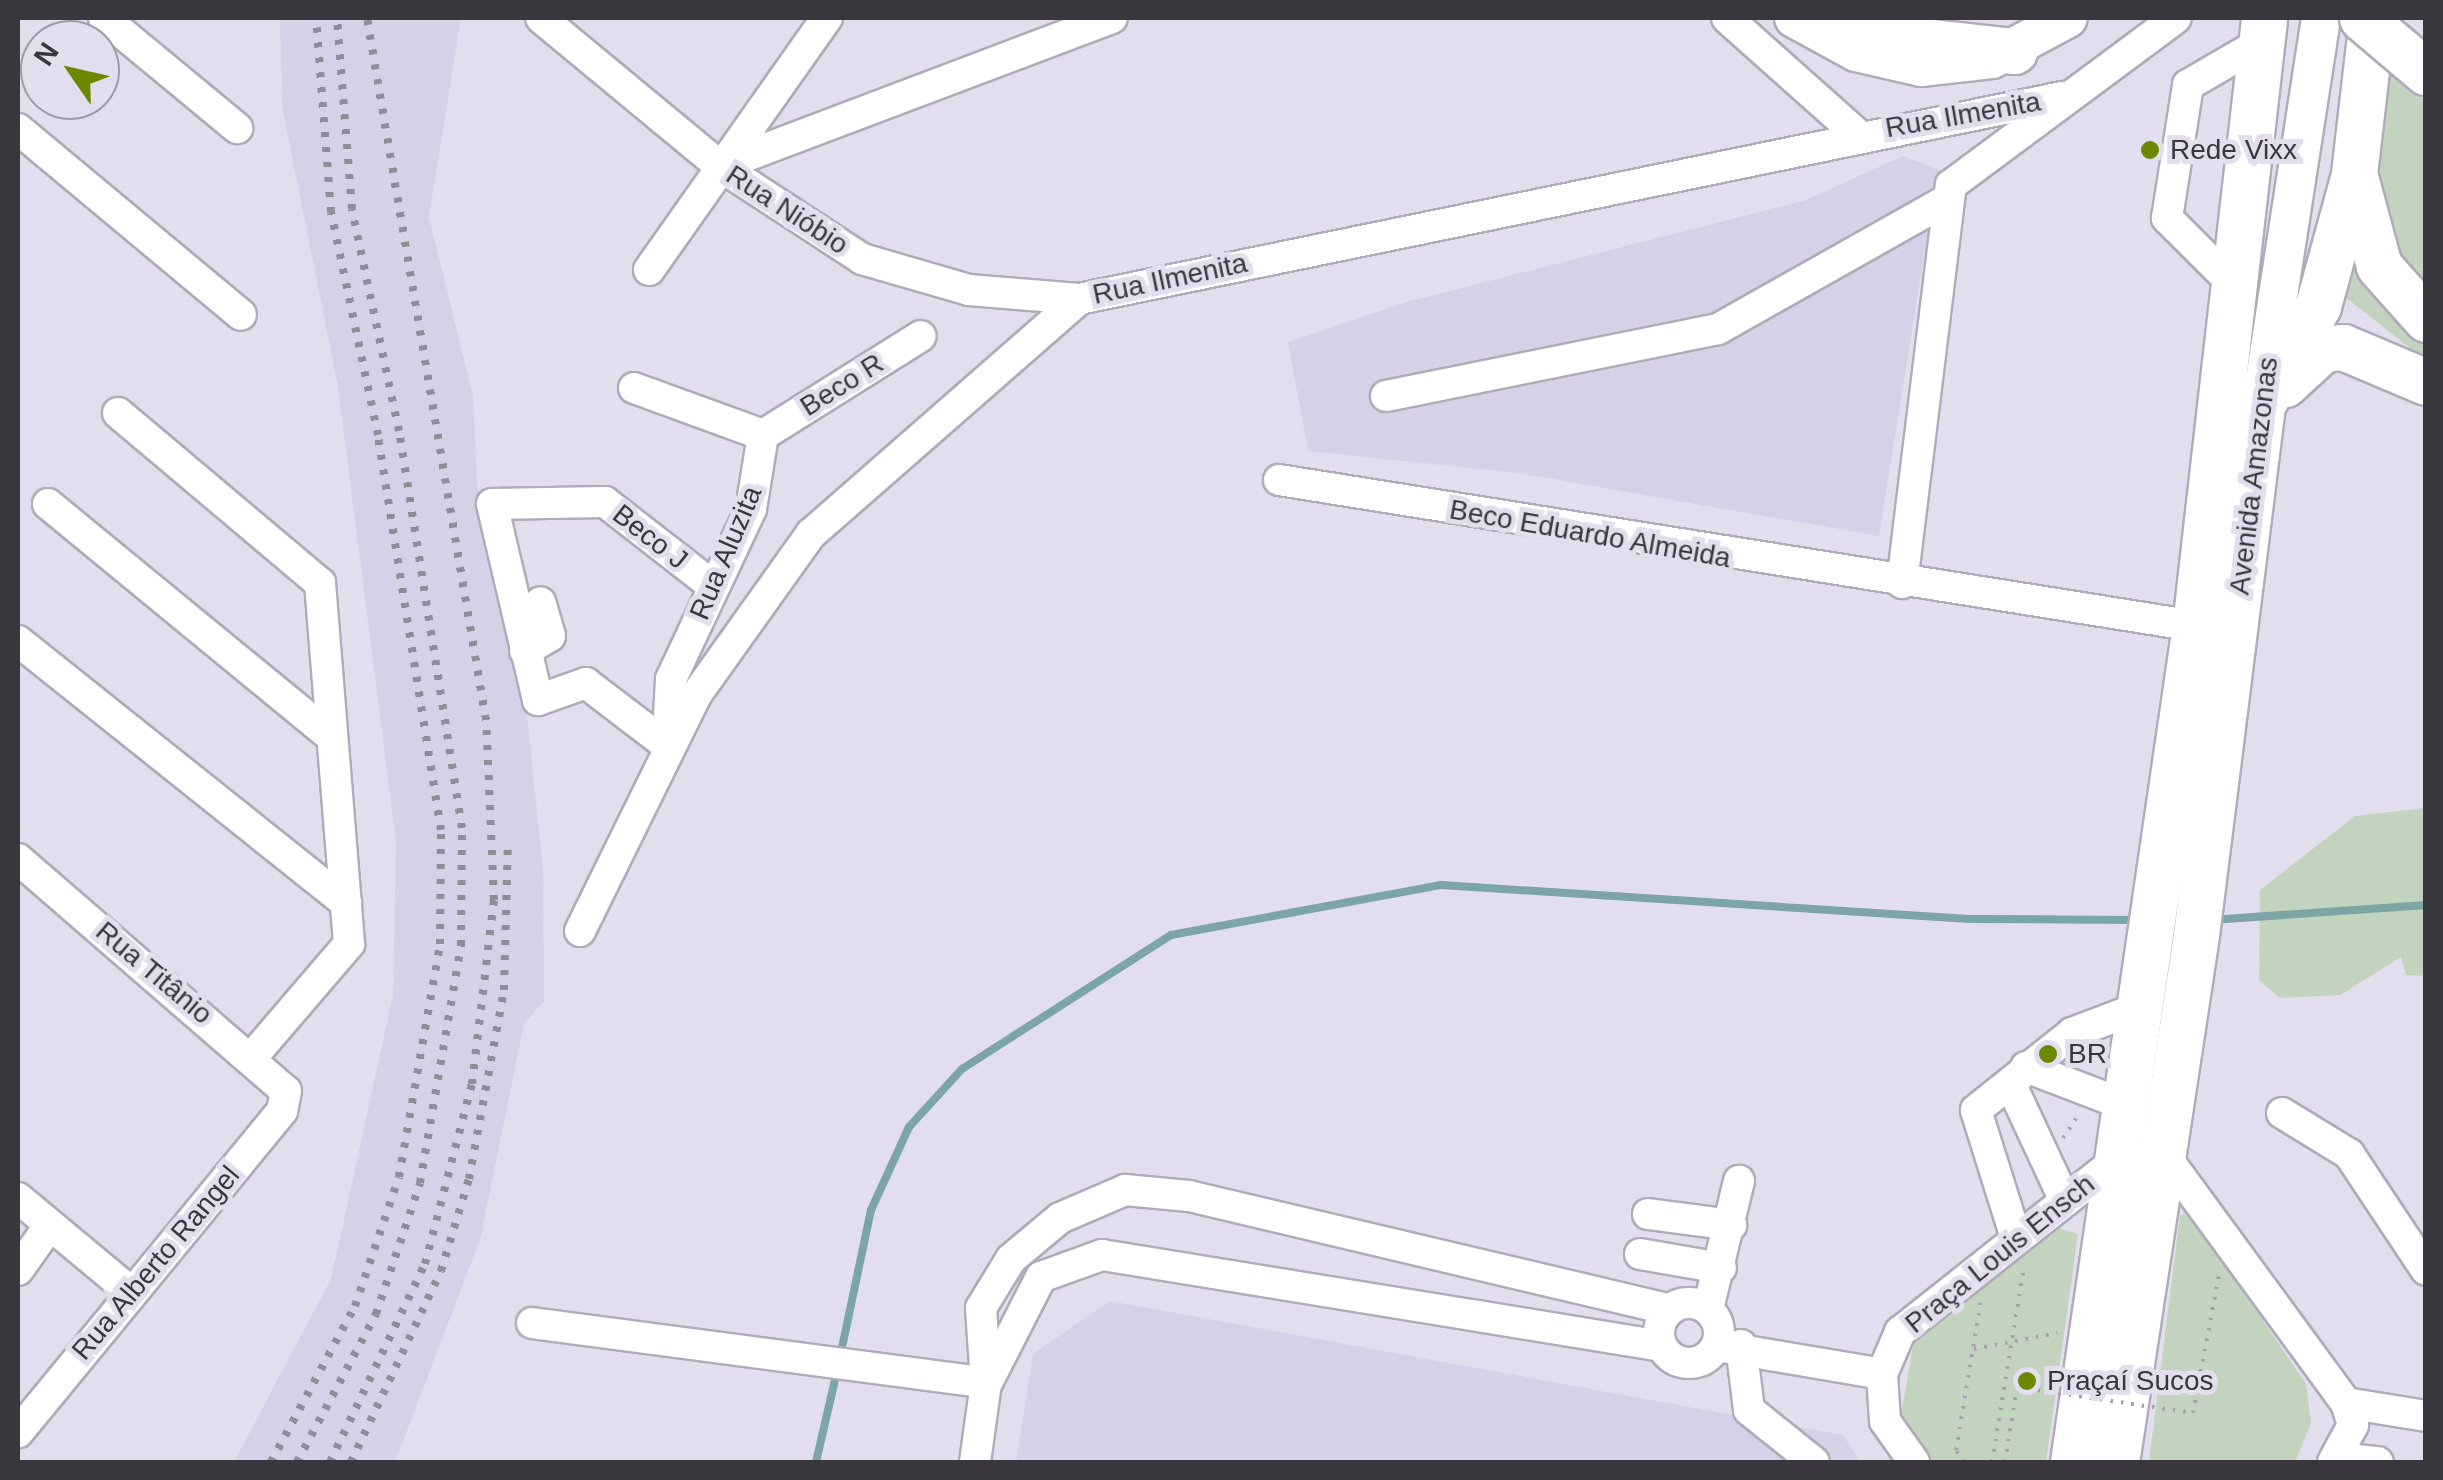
<!DOCTYPE html>
<meta charset="utf-8">
<style>
body{margin:0}
#map{position:relative;width:2443px;height:1480px;overflow:hidden;background:#e2deed;font-family:Helvetica,sans-serif}
div>[style]{position:absolute}
.built>*{inset:0;background:#d7d1e7}
.green>*{inset:0;background:#c2d4be}
.stream>*{height:8px;margin:-4px;padding:0 4px;transform-origin:4px;border-radius:4px;background:#7ca5a6}
.path>*{height:4px;margin-top:-2px;transform-origin:0;background:repeating-linear-gradient(90deg,#a4a1ac 0 2.5px,transparent 0 10.5px)}
.roads{filter:drop-shadow(2px 0 #afabb9) drop-shadow(-2px 0 #afabb9) drop-shadow(0 2px #afabb9) drop-shadow(0 -2px #afabb9)}
.minor>*{height:30px;margin:-15px;padding:0 15px;transform-origin:15px;border-radius:15px;background:#fff}
.minor>.ring{margin:-15px;padding:0;box-sizing:content-box;background:none;border:30px solid #fff;border-radius:50%}
.major>*{height:38px;margin:-19px;padding:0 19px;transform-origin:19px;border-radius:19px;background:#fff}
.highway>*{height:45px;margin:-22.5px;padding:0 22.5px;transform-origin:22.5px;border-radius:22.5px;background:#fff}
.rail>*{height:8px;margin-top:-4px;transform-origin:0;background:repeating-linear-gradient(90deg,#908d97 0 5px,transparent 0 15px)}
.path-bridge>*{height:4px;margin-top:-2px;transform-origin:0;background:repeating-linear-gradient(90deg,#a4a1ac 0 2.5px,transparent 0 10.5px)}
.bridges{filter:drop-shadow(2px 0 #afabb9) drop-shadow(-2px 0 #afabb9) drop-shadow(0 2px #afabb9) drop-shadow(0 -2px #afabb9)}
.highway-bridge>*{height:45px;margin:-22.5px;padding:0 22.5px;transform-origin:22.5px;border-radius:22.5px;background:#fff}
.dots>*{width:28px;height:28px;translate:-50% -50%;box-sizing:border-box;border:5px solid #e2deed;border-radius:50%}
span{translate:-50% -50%;white-space:nowrap;text-align:center;line-height:1.15;-webkit-text-stroke:10px #e2deed;paint-order:stroke}
.street-label{font-size:28px;color:#39373d}
.poi-label{font-size:28px;color:#39373d}
.left{translate:0 -50%;text-align:left}
.frame{position:absolute;inset:0;border:20px solid #39373d;pointer-events:none}
.north{position:absolute;left:20px;top:20px;width:100px;height:100px;box-sizing:border-box;background:#e2deed;border:2px solid #9e9ba7;border-radius:50%;rotate:304deg;font-size:28px;font-weight:700;line-height:40px;text-align:center;color:#39373d}
.north::after{content:'';display:block;margin:auto;width:35px;height:45px;background:#6b8800;clip-path:polygon(50% 0,100% 100%,50% 72%,0 100%)}
</style>
<div id="map">
<div class="built">
<div style="clip-path:polygon(280px 18px,461px 18px,429px 217px,473px 396px,477px 483px,496px 584px,522px 664px,543px 869px,544px 1001px,524px 1024px,480px 1240px,395px 1462px,234px 1462px,331px 1279px,393px 995px,396px 842px,338px 387px,282px 106px)"></div>
<div style="clip-path:polygon(1903px 156px,1938px 169px,1879px 536px,1518px 473px,1308px 451px,1288px 342px,1403px 303px,1806px 200px)"></div>
<div style="clip-path:polygon(1110px 1301px,1843px 1435px,1860px 1462px,1016px 1462px,1033px 1354px)"></div>
</div>
<div class="green">
<div style="clip-path:polygon(2389px 69px,2425px 100px,2425px 295px,2405px 274px,2375px 189px)"></div>
<div style="clip-path:polygon(2352px 245px,2425px 338px,2425px 360px,2344px 296px)"></div>
<div style="clip-path:polygon(2425px 808px,2425px 976px,2406px 975px,2401px 957px,2340px 995px,2280px 998px,2259px 980px,2260px 890px,2355px 816px)"></div>
<div style="clip-path:polygon(2191px 1214px,2306px 1384px,2311px 1423px,2295px 1462px,2149px 1462px,2180px 1215px)"></div>
<div style="clip-path:polygon(2056px 1227px,2078px 1234px,2046px 1462px,1928px 1462px,1900px 1422px,1914px 1340px)"></div>
</div>
<div class="stream">
<div style="left:2211px;top:920px;width:216px;rotate:-4deg"></div>
<div style="left:840px;top:1357px;width:150px;rotate:-78.1deg"></div>
<div style="left:871px;top:1210px;width:91px;rotate:-65.4deg"></div>
<div style="left:909px;top:1127px;width:79px;rotate:-47.6deg"></div>
<div style="left:962px;top:1069px;width:248px;rotate:-32.7deg"></div>
<div style="left:1171px;top:935px;width:275px;rotate:-10.5deg"></div>
<div style="left:1441px;top:885px;width:529px;rotate:3.68deg"></div>
<div style="left:1969px;top:919px;width:168px;rotate:0.3deg"></div>
<div style="left:816px;top:1462px;width:93px;rotate:-77deg"></div>
</div>
<div class="path">
<div style="left:2063px;top:1138px;width:29px;rotate:-56deg"></div>
<div style="left:1974px;top:1349px;width:85px;rotate:-10.9deg"></div>
<div style="left:2193px;top:1413px;width:139px;rotate:-79.3deg"></div>
<div style="left:1964px;top:1462px;width:14px;rotate:-124deg"></div>
<div style="left:1956px;top:1450px;width:151px;rotate:-80.5deg"></div>
<div style="left:1992px;top:1462px;width:193px;rotate:-80.7deg"></div>
<div style="left:2005px;top:1462px;width:76px;rotate:-80.9deg"></div>
</div>
<div class="roads">
<div class="minor">
<div style="left:104px;top:18px;width:173px;rotate:39.6deg"></div>
<div style="left:541px;top:18px;width:232px;rotate:39.6deg"></div>
<div style="left:720px;top:166px;width:170px;rotate:33.2deg"></div>
<div style="left:862px;top:259px;width:111px;rotate:16.2deg"></div>
<div style="left:969px;top:290px;width:110px;rotate:4.7deg"></div>
<div style="left:1727px;top:18px;width:174px;rotate:41.7deg"></div>
<div style="left:18px;top:129px;width:290px;rotate:39.8deg"></div>
<div style="left:720px;top:166px;width:419px;rotate:-20.7deg"></div>
<div style="left:649px;top:270px;width:309px;rotate:-54.8deg"></div>
<div style="left:2234px;top:285px;width:95px;rotate:-135deg"></div>
<div style="left:2167px;top:218px;width:135px;rotate:-81deg"></div>
<div style="left:2188px;top:85px;width:86px;rotate:-30.2deg"></div>
<div style="left:634px;top:388px;width:137px;rotate:20deg"></div>
<div style="left:763px;top:435px;width:75px;rotate:99.2deg"></div>
<div style="left:751px;top:509px;width:188px;rotate:115.2deg"></div>
<div style="left:671px;top:679px;width:58px;rotate:93deg"></div>
<div style="left:1386px;top:396px;width:339px;rotate:-11.4deg"></div>
<div style="left:1718px;top:329px;width:265px;rotate:-29.4deg"></div>
<div style="left:118px;top:413px;width:264px;rotate:40.1deg"></div>
<div style="left:320px;top:583px;width:362px;rotate:85.4deg"></div>
<div style="left:349px;top:944px;width:146px;rotate:130.6deg"></div>
<div style="left:763px;top:435px;width:186px;rotate:-32.1deg"></div>
<div style="left:1279px;top:480px;width:928px;rotate:9.06deg"></div>
<div style="left:48px;top:504px;width:367px;rotate:39.4deg"></div>
<div style="left:1902px;top:583px;width:401px;rotate:-83deg"></div>
<div style="left:1951px;top:185px;width:280px;rotate:-36.6deg"></div>
<div style="left:18px;top:641px;width:420px;rotate:38.6deg"></div>
<div style="left:525px;top:651px;width:29px;rotate:-31deg"></div>
<div style="left:550px;top:636px;width:35px;rotate:-106deg"></div>
<div style="left:667px;top:745px;width:102px;rotate:-142.6deg"></div>
<div style="left:586px;top:683px;width:51px;rotate:160.5deg"></div>
<div style="left:538px;top:700px;width:201px;rotate:-103.2deg"></div>
<div style="left:492px;top:504px;width:113px;rotate:-1deg"></div>
<div style="left:605px;top:502px;width:137px;rotate:37.9deg"></div>
<div style="left:18px;top:859px;width:354px;rotate:40.9deg"></div>
<div style="left:286px;top:1091px;width:20px;rotate:101deg"></div>
<div style="left:282px;top:1111px;width:416px;rotate:129.4deg"></div>
<div style="left:580px;top:931px;width:263px;rotate:-63.8deg"></div>
<div style="left:696px;top:695px;width:198px;rotate:-54.5deg"></div>
<div style="left:811px;top:534px;width:356px;rotate:-41.2deg"></div>
<div style="left:1079px;top:299px;width:1004px;rotate:-11.61deg"></div>
<div style="left:2026px;top:1067px;width:106px;rotate:21deg"></div>
<div style="left:2011px;top:1085px;width:128px;rotate:65deg"></div>
<div style="left:2282px;top:1113px;width:79px;rotate:31.5deg"></div>
<div style="left:2349px;top:1154px;width:139px;rotate:56.4deg"></div>
<div style="left:2163px;top:1153px;width:310px;rotate:53.8deg"></div>
<div style="left:2346px;top:1403px;width:23px;rotate:72deg"></div>
<div style="left:2353px;top:1425px;width:42px;rotate:118.4deg"></div>
<div style="left:18px;top:1198px;width:147px;rotate:39.8deg"></div>
<div style="left:1648px;top:1214px;width:84px;rotate:7.5deg"></div>
<div style="left:2016px;top:1238px;width:134px;rotate:-107.4deg"></div>
<div style="left:1976px;top:1110px;width:123px;rotate:-38.7deg"></div>
<div style="left:2072px;top:1033px;width:71px;rotate:-20.7deg"></div>
<div style="left:1640px;top:1254px;width:82px;rotate:9.8deg"></div>
<div style="left:18px;top:1270px;width:55px;rotate:-54.6deg"></div>
<div class="ring" style="left:1659px;top:1303px;width:30px;height:30px"></div>
<div style="left:1708px;top:1309px;width:132px;rotate:-76.4deg"></div>
<div style="left:532px;top:1323px;width:458px;rotate:7.5deg"></div>
<div style="left:1741px;top:1345px;width:65px;rotate:83deg"></div>
<div style="left:1749px;top:1410px;width:83px;rotate:38.7deg"></div>
<div style="left:1717px;top:1346px;width:167px;rotate:9.6deg"></div>
<div style="left:988px;top:1381px;width:117px;rotate:-63deg"></div>
<div style="left:1041px;top:1277px;width:65px;rotate:-19.8deg"></div>
<div style="left:1102px;top:1255px;width:567px;rotate:9.23deg"></div>
<div style="left:2346px;top:1403px;width:81px;rotate:9.2deg"></div>
<div style="left:2339px;top:1458px;width:39px;rotate:6deg"></div>
<div style="left:975px;top:1462px;width:80px;rotate:-82.1deg"></div>
<div style="left:986px;top:1383px;width:75px;rotate:-93.8deg"></div>
<div style="left:981px;top:1308px;width:57px;rotate:-58.5deg"></div>
<div style="left:1011px;top:1259px;width:64px;rotate:-39.9deg"></div>
<div style="left:1060px;top:1218px;width:71px;rotate:-23.3deg"></div>
<div style="left:1125px;top:1190px;width:64px;rotate:5.4deg"></div>
<div style="left:1189px;top:1196px;width:494px;rotate:13.3deg"></div>
<div style="left:1914px;top:1462px;width:50px;rotate:-125.3deg"></div>
<div style="left:1885px;top:1421px;width:47px;rotate:-93.7deg"></div>
<div style="left:1882px;top:1374px;width:46px;rotate:-66.8deg"></div>
<div style="left:1900px;top:1332px;width:277px;rotate:-38.4deg"></div>
</div>
<div class="major">
<div style="left:1794px;top:18px;width:71px;rotate:28.7deg"></div>
<div style="left:1856px;top:52px;width:67px;rotate:13deg"></div>
<div style="left:1921px;top:67px;width:71px;rotate:-6.4deg"></div>
<div style="left:1992px;top:59px;width:86px;rotate:-28.3deg"></div>
<div style="left:2263px;top:393px;width:379px;rotate:-81.2deg"></div>
</div>
<div class="highway">
<div style="left:1846px;top:18px;width:54px;rotate:21.8deg"></div>
<div style="left:1896px;top:38px;width:119px;rotate:6.3deg"></div>
<div style="left:2355px;top:177px;width:92px;rotate:74.9deg"></div>
<div style="left:2379px;top:266px;width:71px;rotate:48.4deg"></div>
<div style="left:2285px;top:384px;width:52px;rotate:-42.6deg"></div>
<div style="left:2323px;top:349px;width:20px;rotate:-6deg"></div>
<div style="left:2343px;top:347px;width:90px;rotate:22.9deg"></div>
<div style="left:2073px;top:1462px;width:845px;rotate:-81.7deg"></div>
<div style="left:2195px;top:626px;width:611px;rotate:-83.51deg"></div>
<div style="left:2116px;top:1462px;width:533px;rotate:-81.37deg"></div>
<div style="left:2196px;top:935px;width:534px;rotate:-82.9deg"></div>
<div style="left:2262px;top:405px;width:114px;rotate:-60.5deg"></div>
<div style="left:2318px;top:306px;width:137px;rotate:-74.7deg"></div>
<div style="left:2354px;top:174px;width:157px;rotate:-83.4deg"></div>
</div>
</div>
<div class="rail">
<div style="left:271px;top:1462px;width:177px;rotate:-61.7deg"></div>
<div style="left:355px;top:1306px;width:136px;rotate:-71.2deg"></div>
<div style="left:399px;top:1177px;width:237px;rotate:-80deg"></div>
<div style="left:440px;top:944px;width:114px;rotate:-89.5deg"></div>
<div style="left:441px;top:830px;width:400px;rotate:-99.1deg"></div>
<div style="left:378px;top:435px;width:228px;rotate:-101.9deg"></div>
<div style="left:331px;top:212px;width:195px;rotate:-94.4deg"></div>
<div style="left:297px;top:1462px;width:168px;rotate:-61.9deg"></div>
<div style="left:376px;top:1314px;width:138px;rotate:-71.4deg"></div>
<div style="left:420px;top:1183px;width:242px;rotate:-80.2deg"></div>
<div style="left:461px;top:945px;width:117px;rotate:-89.5deg"></div>
<div style="left:462px;top:828px;width:402px;rotate:-99deg"></div>
<div style="left:399px;top:431px;width:227px;rotate:-102deg"></div>
<div style="left:352px;top:209px;width:192px;rotate:-94.5deg"></div>
<div style="left:330px;top:1462px;width:220px;rotate:-64.4deg"></div>
<div style="left:425px;top:1264px;width:186px;rotate:-75.4deg"></div>
<div style="left:472px;top:1084px;width:185px;rotate:-83.2deg"></div>
<div style="left:494px;top:900px;width:180px;rotate:-92.5deg"></div>
<div style="left:486px;top:720px;width:712px;rotate:-99.62deg"></div>
<div style="left:351px;top:1462px;width:211px;rotate:-64.8deg"></div>
<div style="left:441px;top:1271px;width:96px;rotate:-73.1deg"></div>
<div style="left:469px;top:1179px;width:192px;rotate:-79.5deg"></div>
<div style="left:504px;top:990px;width:150px;rotate:-88.5deg"></div>
</div>
<div class="path-bridge">
<div style="left:2017px;top:1387px;width:178px;rotate:8.4deg"></div>
</div>
<div class="bridges">
<div class="highway-bridge">
<div style="left:2362px;top:18px;width:84px;rotate:40.2deg"></div>
</div>
</div>
<div class="dots">
<div style="left:2150px;top:150px;background:#6b8800"></div>
<div style="left:2048px;top:1054px;background:#6b8800"></div>
<div style="left:2027px;top:1381px;background:#6b8800"></div>
</div>
<div class="street-label">
<span style="left:1963px;top:115px;rotate:-10deg">Rua Ilmenita</span>
<span style="left:787px;top:210px;rotate:33deg">Rua Nióbio</span>
<span style="left:1170px;top:279px;rotate:-12deg">Rua Ilmenita</span>
<span style="left:842px;top:385px;rotate:-32deg">Beco R</span>
<span style="left:2254px;top:476px;rotate:-83deg">Avenida Amazonas</span>
<span style="left:1590px;top:534px;rotate:10deg">Beco Eduardo Almeida</span>
<span style="left:650px;top:537px;rotate:38deg">Beco J</span>
<span style="left:726px;top:553px;rotate:-67deg">Rua Aluzita</span>
<span style="left:154px;top:973px;rotate:40deg">Rua Titânio</span>
<span style="left:2000px;top:1254px;rotate:-39deg">Praça Louis Ensch</span>
<span style="left:156px;top:1263px;rotate:-50deg">Rua Alberto Rangel</span>
</div>
<div class="poi-label">
<span class="left" style="left:2170px;top:150px">Rede Vixx</span>
<span class="left" style="left:2068px;top:1054px">BR</span>
<span class="left" style="left:2047px;top:1381px">Praçaí Sucos</span>
</div>
<div class="frame"></div>
<div class="north">N</div>
</div>
